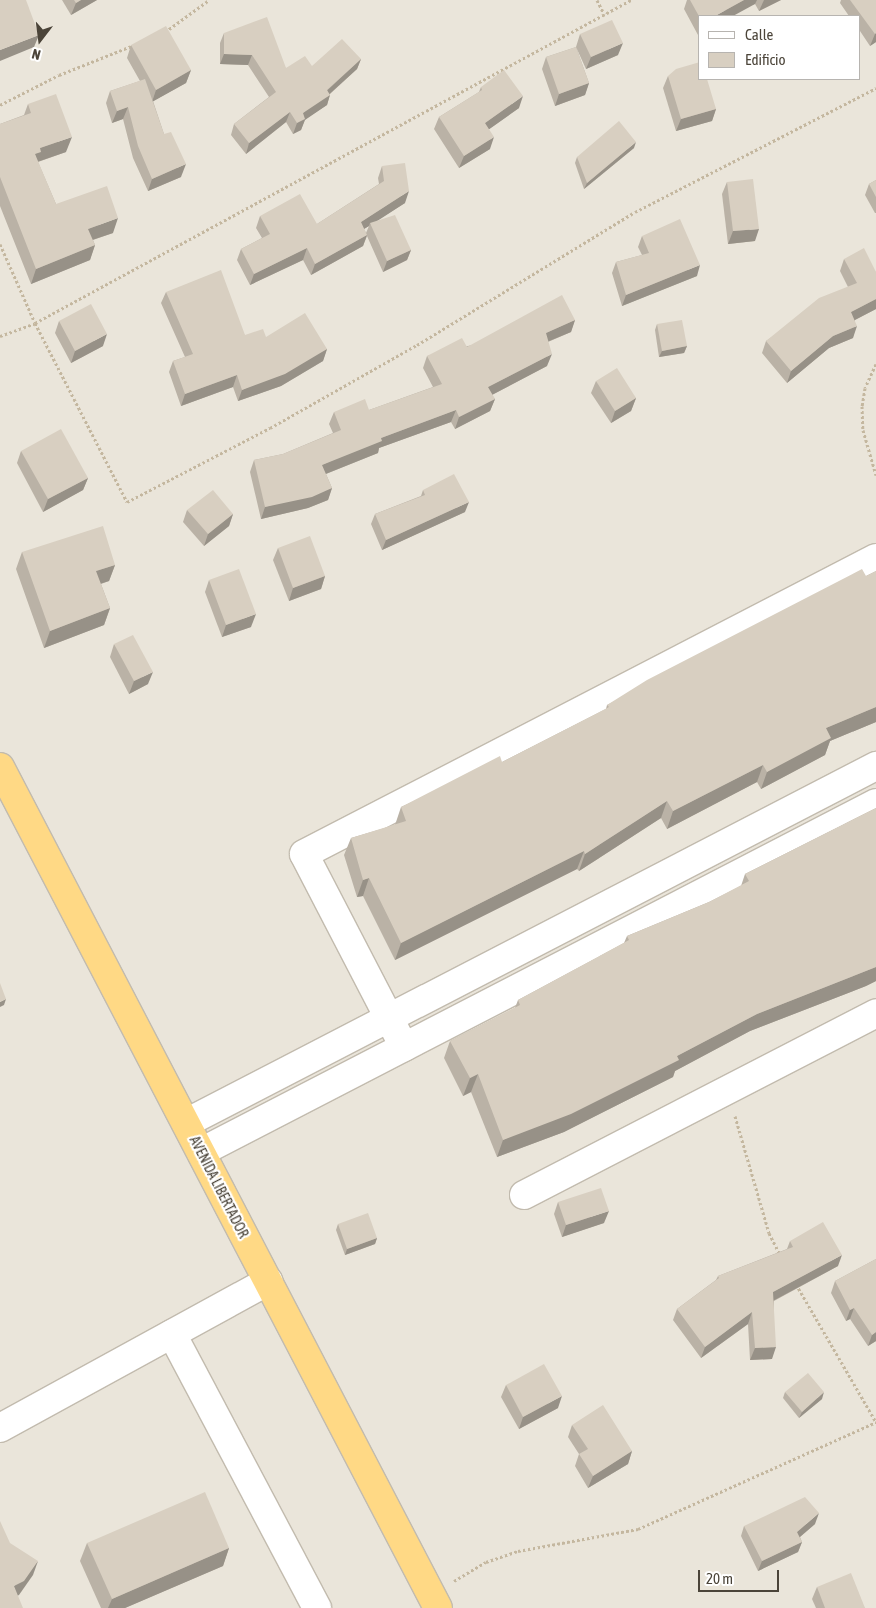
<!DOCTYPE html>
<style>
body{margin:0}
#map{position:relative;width:876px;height:1608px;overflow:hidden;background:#f6f3ec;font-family:"Asap Condensed",sans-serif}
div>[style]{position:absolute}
.residential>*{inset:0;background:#eae5da}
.path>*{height:3px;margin-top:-1.5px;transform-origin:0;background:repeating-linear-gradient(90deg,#c4b79f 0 2.5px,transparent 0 5px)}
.roads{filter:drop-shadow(1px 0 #c2bbae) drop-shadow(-1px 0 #c2bbae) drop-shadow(0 1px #c2bbae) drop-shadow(0 -1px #c2bbae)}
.minor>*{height:28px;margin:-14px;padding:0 14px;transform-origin:14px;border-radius:14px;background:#fff}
.trunk>*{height:28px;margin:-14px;padding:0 14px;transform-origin:14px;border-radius:14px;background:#ffd985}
.wall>*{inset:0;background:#bab2a6}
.shaded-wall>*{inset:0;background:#979187}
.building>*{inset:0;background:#d8cfc1}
span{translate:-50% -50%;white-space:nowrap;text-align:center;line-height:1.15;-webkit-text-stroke:4.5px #fff;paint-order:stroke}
.street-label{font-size:14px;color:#4b4439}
.legend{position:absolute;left:698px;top:15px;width:162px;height:65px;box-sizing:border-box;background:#fff;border:1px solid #b7b4b0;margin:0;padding:6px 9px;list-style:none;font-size:15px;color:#4b4439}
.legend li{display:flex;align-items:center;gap:10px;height:25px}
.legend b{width:25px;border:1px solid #b7b4b0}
.north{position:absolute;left:15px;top:15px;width:50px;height:50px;-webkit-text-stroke:4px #fff;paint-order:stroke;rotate:195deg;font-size:14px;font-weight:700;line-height:20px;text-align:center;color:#4b4439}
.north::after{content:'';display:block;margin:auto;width:18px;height:22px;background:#4b4439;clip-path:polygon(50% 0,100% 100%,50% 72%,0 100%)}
.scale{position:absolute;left:698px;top:1570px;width:81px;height:22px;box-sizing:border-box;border:2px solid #4b4439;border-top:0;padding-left:6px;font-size:15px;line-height:18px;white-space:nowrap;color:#4b4439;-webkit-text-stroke:4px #fff;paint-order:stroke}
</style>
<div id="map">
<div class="residential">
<div style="clip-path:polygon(evenodd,0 0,876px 0,876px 1608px,0 1608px,0 0,700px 16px,860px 16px,860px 79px,700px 79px,700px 16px)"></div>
</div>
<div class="path">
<div style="left:597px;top:0;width:16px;rotate:63deg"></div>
<div style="left:165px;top:32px;width:54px;rotate:-36deg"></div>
<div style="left:0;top:105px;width:66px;rotate:-27deg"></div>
<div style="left:59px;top:75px;width:81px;rotate:-21.8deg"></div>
<div style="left:0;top:244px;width:86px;rotate:66.1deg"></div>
<div style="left:35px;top:323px;width:201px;rotate:62.8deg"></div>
<div style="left:127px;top:502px;width:161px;rotate:-27.4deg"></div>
<div style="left:270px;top:428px;width:169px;rotate:-29.5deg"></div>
<div style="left:417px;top:345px;width:255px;rotate:-31.4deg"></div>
<div style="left:635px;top:212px;width:271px;rotate:-27.2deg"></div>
<div style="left:0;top:336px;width:37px;rotate:-20deg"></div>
<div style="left:35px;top:323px;width:678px;rotate:-28.46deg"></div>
<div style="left:876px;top:364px;width:26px;rotate:115deg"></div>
<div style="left:865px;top:388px;width:18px;rotate:99deg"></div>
<div style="left:862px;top:406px;width:24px;rotate:88deg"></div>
<div style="left:863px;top:430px;width:47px;rotate:73.9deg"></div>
<div style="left:735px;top:1116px;width:122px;rotate:73.8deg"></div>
<div style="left:769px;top:1233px;width:25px;rotate:63deg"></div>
<div style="left:796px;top:1284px;width:160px;rotate:59.9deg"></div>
<div style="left:454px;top:1581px;width:37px;rotate:-31deg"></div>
<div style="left:486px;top:1562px;width:34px;rotate:-19deg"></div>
<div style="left:518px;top:1551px;width:122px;rotate:-10.4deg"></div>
<div style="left:638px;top:1529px;width:261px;rotate:-24.2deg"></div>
</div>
<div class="roads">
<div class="minor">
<div style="left:404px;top:1047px;width:217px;rotate:-117.4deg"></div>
<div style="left:304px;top:854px;width:644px;rotate:-27.36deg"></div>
<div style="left:186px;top:1123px;width:777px;rotate:-27.36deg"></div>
<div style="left:201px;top:1152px;width:760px;rotate:-27.34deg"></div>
<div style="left:524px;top:1195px;width:396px;rotate:-27.3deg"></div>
<div style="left:172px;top:1334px;width:310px;rotate:62.1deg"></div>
<div style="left:0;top:1428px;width:306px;rotate:-28.7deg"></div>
</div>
<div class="trunk">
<div style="left:0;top:767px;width:948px;rotate:62.49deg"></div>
</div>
</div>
<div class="wall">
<div style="clip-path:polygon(62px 0,97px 0,71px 15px)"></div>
<div style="clip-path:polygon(687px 0,781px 0,759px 11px,755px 4px,700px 16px,700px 34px,698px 35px,684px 9px)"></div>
<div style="clip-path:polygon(841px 0,876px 0,876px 42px,870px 46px,860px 31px,860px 16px,849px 16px,840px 3px)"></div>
<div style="clip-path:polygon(224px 33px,286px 68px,312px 66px,361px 59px,357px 69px,330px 94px,327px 105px,305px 119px,301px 130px,293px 134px,286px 122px,246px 154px,231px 135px,234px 124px,269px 97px,248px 65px,220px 64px,220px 43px)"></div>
<div style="clip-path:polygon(580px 34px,618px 55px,586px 69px,576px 47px,589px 83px,585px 95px,555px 106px,542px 69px,546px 57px,576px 47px)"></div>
<div style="clip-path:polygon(131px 45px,191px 70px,186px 83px,153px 101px,164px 134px,181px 177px,148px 191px,133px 158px,123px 119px,112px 123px,106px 103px,110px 91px,140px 81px,127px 58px)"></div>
<div style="clip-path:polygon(668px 76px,716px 109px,712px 121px,676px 131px,663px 88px)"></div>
<div style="clip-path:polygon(481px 87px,519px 108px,489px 129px,490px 149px,459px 168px,434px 129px,439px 117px,479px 92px)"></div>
<div style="clip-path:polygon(28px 104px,66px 152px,38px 162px,56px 204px,113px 233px,93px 240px,95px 245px,90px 260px,31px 284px,0 206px,0 124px,24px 115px)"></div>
<div style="clip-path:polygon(634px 148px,584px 189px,575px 163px,577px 157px)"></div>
<div style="clip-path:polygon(evenodd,382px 166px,405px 203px,376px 221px,411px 250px,407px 260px,383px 272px,367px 236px,363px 246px,311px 275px,303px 260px,250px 285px,237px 260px,241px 249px,262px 238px,256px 228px,260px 216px,317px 224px,379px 184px,378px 178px,382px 166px,369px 226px,366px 233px,364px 229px,369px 226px)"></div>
<div style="clip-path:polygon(876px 180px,876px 213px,875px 213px,865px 195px,869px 184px)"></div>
<div style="clip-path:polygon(727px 182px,755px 241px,728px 244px,722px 194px)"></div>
<div style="clip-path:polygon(642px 236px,697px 276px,622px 306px,612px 273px,616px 262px,642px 255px,638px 247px)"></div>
<div style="clip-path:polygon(844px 259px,876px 272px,876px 309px,855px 320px,853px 338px,829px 348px,787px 383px,762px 353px,766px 341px,848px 287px,840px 271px)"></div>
<div style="clip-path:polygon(166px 292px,245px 335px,266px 337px,327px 349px,323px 361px,281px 386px,238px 401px,233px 387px,181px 406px,169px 372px,173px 361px,185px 357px,161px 303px)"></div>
<div style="clip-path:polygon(575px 320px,571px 332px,548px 342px,547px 366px,492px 395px,495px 399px,490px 411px,455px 429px,451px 422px,379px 448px,378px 453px,326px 474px,332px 488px,328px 500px,308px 508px,261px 519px,250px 472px,254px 460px,283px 454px,333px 433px,329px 424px,334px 412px,369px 410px,433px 387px,423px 368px,427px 356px)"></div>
<div style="clip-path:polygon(59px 321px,103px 346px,71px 363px,55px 333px)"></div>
<div style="clip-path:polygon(657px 324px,687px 346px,684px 353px,659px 357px,655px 330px)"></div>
<div style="clip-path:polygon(596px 381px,636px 398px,631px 411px,611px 423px,591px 393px)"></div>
<div style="clip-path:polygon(21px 451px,88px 478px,83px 490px,43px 512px,17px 463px)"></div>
<div style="clip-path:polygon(423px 490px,465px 512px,382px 550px,371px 524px,375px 514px,421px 496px)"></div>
<div style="clip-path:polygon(187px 510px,233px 514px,229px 526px,204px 546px,183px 522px)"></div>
<div style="clip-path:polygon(278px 548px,325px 576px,321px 589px,289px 601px,273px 560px)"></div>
<div style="clip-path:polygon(22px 552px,115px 565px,109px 581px,101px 584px,110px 608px,104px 625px,44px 648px,16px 569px)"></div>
<div style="clip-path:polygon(876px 571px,876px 722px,830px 741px,825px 755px,761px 789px,757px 782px,667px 829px,661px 818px,579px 871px,577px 869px,395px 960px,363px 896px,357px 897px,344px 855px,351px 838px,395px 825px,401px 807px,502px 762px,606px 709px,607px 705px)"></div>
<div style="clip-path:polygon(209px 580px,251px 627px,222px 637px,205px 592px)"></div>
<div style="clip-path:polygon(114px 644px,148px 684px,129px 694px,110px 657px)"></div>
<div style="clip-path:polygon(876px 808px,876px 981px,866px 986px,750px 1031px,675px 1071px,673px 1077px,564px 1132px,497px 1157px,471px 1092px,463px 1096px,444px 1058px,450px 1041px,515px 1008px,518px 1000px,624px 943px,627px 936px,709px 902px,741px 886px,745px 874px)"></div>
<div style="clip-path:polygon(558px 1202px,604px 1223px,562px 1237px,554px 1214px)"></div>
<div style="clip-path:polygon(338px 1224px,377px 1238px,375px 1244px,345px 1255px,336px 1230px)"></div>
<div style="clip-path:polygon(790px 1241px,838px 1266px,774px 1301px,772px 1359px,750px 1360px,748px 1324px,701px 1358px,673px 1320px,677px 1309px,716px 1280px,718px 1276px,787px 1249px)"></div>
<div style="clip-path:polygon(876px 1259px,876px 1341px,868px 1346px,850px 1319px,846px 1321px,831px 1293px,835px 1281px)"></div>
<div style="clip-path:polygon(506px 1385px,558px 1408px,519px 1429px,501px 1397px)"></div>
<div style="clip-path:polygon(785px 1392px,822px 1399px,799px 1418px,783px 1398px)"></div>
<div style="clip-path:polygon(572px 1425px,632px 1451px,628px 1464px,588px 1488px,575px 1466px,579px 1454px,568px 1437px)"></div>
<div style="clip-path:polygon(815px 1524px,800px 1537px,802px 1542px,798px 1552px,758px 1571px,741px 1536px,744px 1526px)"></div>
<div style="clip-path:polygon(87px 1543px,229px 1548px,223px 1566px,125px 1608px,101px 1608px,80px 1561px)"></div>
<div style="clip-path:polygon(817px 1587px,865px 1608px,816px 1608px,812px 1599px)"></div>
</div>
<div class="shaded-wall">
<div style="clip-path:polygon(81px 0,97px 0,71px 15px,76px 3px)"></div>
<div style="clip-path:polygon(744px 0,757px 0,755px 4px,733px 16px,715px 16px)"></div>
<div style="clip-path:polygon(764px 0,781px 0,759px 11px)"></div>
<div style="clip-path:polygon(876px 33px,876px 42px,870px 46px,875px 34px)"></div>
<div style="clip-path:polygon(39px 35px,34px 47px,0 61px,0 50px)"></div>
<div style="clip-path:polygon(623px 43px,618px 55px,586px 69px,591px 57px)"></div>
<div style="clip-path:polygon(224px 54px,252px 55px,248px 65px,220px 64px)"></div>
<div style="clip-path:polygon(361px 59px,357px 69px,325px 98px,330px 95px,327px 105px,305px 120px,301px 130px,293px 134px,297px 123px,303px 113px)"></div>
<div style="clip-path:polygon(191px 70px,186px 83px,152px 102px,156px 90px)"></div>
<div style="clip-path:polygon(589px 83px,585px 95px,555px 106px,559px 94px)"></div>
<div style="clip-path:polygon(523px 96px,519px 108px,481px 135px,485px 123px)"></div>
<div style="clip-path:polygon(128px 107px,123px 119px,112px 123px,117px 111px)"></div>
<div style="clip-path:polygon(716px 109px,712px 121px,676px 131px,681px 119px)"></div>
<div style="clip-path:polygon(290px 112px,286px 122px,246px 154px,249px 143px)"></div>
<div style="clip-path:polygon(72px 137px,66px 152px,37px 162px,35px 154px,40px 148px)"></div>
<div style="clip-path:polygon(494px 137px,490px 149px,459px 168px,464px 156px)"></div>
<div style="clip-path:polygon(636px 142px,634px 148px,584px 189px,587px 183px)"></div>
<div style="clip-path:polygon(186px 164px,181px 177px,148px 191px,152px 179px)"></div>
<div style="clip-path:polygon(409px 191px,405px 203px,371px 225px,370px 223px,369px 226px,357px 233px,361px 222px)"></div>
<div style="clip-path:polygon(118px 218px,113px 233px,83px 243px,88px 229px)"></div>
<div style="clip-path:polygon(759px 229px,755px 241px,728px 244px,733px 231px)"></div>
<div style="clip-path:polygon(367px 235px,363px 246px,311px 275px,315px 264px)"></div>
<div style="clip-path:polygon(95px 245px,90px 260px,31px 284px,36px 269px)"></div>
<div style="clip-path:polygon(307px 248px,303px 260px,250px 285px,254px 274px)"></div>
<div style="clip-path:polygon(411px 250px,407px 260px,383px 272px,387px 261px)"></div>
<div style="clip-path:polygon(700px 265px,697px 276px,622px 306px,626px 295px)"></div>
<div style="clip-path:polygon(876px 299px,876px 309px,847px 324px,851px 312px)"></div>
<div style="clip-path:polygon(575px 320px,571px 332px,542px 344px,546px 333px)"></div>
<div style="clip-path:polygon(857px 326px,853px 338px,829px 348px,787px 383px,791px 371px,833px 336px)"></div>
<div style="clip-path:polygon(107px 334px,103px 346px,71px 363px,75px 351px)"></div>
<div style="clip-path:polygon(687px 346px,684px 353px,659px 357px,662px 351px)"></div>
<div style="clip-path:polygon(327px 349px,323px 361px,281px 386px,238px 401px,242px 390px)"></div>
<div style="clip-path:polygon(552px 354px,547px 366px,484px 399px,488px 387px)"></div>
<div style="clip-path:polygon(237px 375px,233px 387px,181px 406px,185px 394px)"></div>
<div style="clip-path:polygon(636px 398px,631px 411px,611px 423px,615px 411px)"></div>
<div style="clip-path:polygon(495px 399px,490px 411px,455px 429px,459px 417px)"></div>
<div style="clip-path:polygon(456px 410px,451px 422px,379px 448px,378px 453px,318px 477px,322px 465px,381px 438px)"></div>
<div style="clip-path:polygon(88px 478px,83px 490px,43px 512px,48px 499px)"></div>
<div style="clip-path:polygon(332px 488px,328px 500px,308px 508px,261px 519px,265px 507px)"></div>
<div style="clip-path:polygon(469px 502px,465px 512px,382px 550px,386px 540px)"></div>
<div style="clip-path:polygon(233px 514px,229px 526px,204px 546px,208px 534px)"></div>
<div style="clip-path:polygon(115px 565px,109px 581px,90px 587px,96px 571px)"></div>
<div style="clip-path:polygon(325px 576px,321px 589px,289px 601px,293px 588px)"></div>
<div style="clip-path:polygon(110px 608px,104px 625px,44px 648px,50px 631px)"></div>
<div style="clip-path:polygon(256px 614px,251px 627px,222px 637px,226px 625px)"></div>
<div style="clip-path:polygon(153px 672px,148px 684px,129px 694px,134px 681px)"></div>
<div style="clip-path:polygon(876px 707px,876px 722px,830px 741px,825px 755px,761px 789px,767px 772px,826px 728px)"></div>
<div style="clip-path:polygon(763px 765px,757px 782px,667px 829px,673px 811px)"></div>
<div style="clip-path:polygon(667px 801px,661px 818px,579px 871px,585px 854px)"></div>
<div style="clip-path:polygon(584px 851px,577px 869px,395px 960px,401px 943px)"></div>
<div style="clip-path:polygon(369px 878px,363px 896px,357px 897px,363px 880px)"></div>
<div style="clip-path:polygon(876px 967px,876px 981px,866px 986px,750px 1031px,675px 1071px,673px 1077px,564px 1132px,497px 1157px,503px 1140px,677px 1056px,757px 1014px)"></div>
<div style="clip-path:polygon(6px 999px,4px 1005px,0 1007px,0 1002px)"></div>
<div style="clip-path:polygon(478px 1074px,471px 1092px,463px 1096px,470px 1078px)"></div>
<div style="clip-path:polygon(609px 1211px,604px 1223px,562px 1237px,566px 1225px)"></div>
<div style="clip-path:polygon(377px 1238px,375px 1244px,345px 1255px,347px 1249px)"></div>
<div style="clip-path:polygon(842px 1255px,838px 1266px,769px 1303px,773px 1292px)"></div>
<div style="clip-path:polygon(854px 1308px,850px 1319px,846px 1321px,850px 1310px)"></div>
<div style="clip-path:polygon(752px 1312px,748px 1324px,701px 1358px,705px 1347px)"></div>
<div style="clip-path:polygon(876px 1332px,876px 1341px,868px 1346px,872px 1335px)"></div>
<div style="clip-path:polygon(776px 1347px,772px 1359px,750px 1360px,755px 1348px)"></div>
<div style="clip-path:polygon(824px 1392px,822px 1399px,799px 1418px,802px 1412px)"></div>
<div style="clip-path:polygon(562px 1396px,558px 1408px,519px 1429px,523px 1417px)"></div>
<div style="clip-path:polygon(632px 1451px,628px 1464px,588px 1488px,593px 1476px)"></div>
<div style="clip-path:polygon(819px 1513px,815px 1524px,794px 1542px,797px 1532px)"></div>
<div style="clip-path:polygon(802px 1542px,798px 1552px,758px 1571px,762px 1561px)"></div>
<div style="clip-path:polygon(229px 1548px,223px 1566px,125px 1608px,108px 1608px,112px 1599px)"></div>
<div style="clip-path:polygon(38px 1561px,33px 1575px,19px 1595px,9px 1600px,14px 1586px)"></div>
</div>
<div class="building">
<div style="clip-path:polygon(0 0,26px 0,39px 35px,0 50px)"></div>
<div style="clip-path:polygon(74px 0,81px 0,76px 3px)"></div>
<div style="clip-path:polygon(690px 0,744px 0,715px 16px,700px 16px,700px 18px)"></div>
<div style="clip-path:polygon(850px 0,876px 0,876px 33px,875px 34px)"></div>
<div style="clip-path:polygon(267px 17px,286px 68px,305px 56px,312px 66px,342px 39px,361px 59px,327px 90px,330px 95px,303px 113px,305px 119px,297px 123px,290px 112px,249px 143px,234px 124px,276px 92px,252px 55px,224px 54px,224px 33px)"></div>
<div style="clip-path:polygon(612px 20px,623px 43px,591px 57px,580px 34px)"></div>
<div style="clip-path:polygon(166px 26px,191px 70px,156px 90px,131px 45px)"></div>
<div style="clip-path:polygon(576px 47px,589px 83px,559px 94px,546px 57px)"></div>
<div style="clip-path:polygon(700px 62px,700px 79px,707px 79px,716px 109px,681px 119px,668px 76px,676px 69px)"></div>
<div style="clip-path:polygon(504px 70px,523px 96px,485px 123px,494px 137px,464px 156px,439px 117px,482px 90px,481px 87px)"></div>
<div style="clip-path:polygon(145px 79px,164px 134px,171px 132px,186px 164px,152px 179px,138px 146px,128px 107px,117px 111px,110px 91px)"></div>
<div style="clip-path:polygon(56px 94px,72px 137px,40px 148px,41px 152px,35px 154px,56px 204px,107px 186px,118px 218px,88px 229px,95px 245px,36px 269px,0 177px,0 124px,31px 113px,28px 104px)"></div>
<div style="clip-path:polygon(619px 121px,636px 142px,587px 183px,577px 157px)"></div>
<div style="clip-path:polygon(405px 163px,409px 191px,361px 222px,367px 235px,315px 264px,307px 248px,254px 274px,241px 249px,270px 234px,260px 216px,300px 194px,317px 224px,384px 181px,382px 166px)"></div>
<div style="clip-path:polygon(753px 179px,759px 229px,733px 231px,727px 182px)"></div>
<div style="clip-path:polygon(876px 180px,876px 197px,869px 184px)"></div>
<div style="clip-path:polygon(395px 215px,411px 250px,387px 261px,370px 223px)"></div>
<div style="clip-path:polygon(680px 219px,700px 265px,626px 295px,616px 262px,649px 253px,642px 236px)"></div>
<div style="clip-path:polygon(864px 248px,876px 272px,876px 299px,851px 312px,857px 326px,833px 336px,791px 371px,766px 341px,819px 298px,857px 283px,844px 259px)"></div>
<div style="clip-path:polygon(221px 270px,245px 335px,263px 329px,266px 337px,305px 313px,327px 349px,285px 374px,242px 390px,237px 375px,185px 394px,173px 361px,193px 354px,166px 292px)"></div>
<div style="clip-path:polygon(562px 295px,575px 320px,546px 333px,552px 354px,488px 387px,495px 399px,459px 417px,456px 410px,381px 438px,382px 441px,322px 465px,332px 488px,312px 497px,265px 507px,254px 460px,283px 454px,341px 430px,334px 412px,365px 399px,369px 410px,442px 384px,427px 356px,462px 338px,467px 347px)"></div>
<div style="clip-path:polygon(91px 304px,107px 334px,75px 351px,59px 321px)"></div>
<div style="clip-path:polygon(682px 320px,687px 346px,662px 351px,657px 324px)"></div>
<div style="clip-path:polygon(617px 368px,636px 398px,615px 411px,596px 381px)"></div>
<div style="clip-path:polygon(61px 429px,88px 478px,48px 499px,21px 451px)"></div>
<div style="clip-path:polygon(454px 474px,469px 502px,386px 540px,375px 514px,425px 495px,423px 490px)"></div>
<div style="clip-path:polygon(213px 490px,233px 514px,208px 534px,187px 510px)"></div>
<div style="clip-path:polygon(103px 526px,115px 565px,96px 571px,110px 608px,50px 631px,22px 552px)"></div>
<div style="clip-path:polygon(310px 536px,325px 576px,293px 588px,278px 548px)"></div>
<div style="clip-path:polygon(239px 569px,256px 614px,226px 625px,209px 580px)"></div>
<div style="clip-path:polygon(862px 569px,866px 576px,876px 571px,876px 707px,826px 728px,831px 738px,767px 772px,763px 765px,673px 811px,667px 801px,585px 854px,584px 851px,401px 943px,369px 878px,363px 880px,351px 838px,406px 821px,401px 807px,500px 756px,502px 762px,609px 707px,607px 705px,647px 680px)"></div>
<div style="clip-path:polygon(133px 635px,153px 672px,134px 681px,114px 644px)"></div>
<div style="clip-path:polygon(876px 808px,876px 967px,757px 1014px,677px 1056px,679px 1060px,571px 1114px,503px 1140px,478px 1074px,470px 1078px,450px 1041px,520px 1005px,518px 1000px,629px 940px,627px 936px,709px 902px,749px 881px,745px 874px)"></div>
<div style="clip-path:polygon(0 983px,6px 999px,0 1002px)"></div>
<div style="clip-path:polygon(601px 1188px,609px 1211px,566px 1225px,558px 1202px)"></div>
<div style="clip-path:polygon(368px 1213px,377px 1238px,347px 1249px,338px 1224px)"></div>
<div style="clip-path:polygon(823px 1222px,842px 1255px,773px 1292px,776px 1347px,755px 1348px,752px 1312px,705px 1347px,677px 1309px,719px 1278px,718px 1276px,793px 1247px,790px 1241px)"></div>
<div style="clip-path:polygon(876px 1259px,876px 1332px,872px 1335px,854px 1308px,850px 1310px,835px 1281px)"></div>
<div style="clip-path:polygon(544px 1364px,562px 1396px,523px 1417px,506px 1385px)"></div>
<div style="clip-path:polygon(808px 1373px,824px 1392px,802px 1412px,785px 1392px)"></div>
<div style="clip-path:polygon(603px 1405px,632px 1451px,593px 1476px,579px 1454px,588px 1449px,572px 1425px)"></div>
<div style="clip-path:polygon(205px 1492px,229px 1548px,112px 1599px,87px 1543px)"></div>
<div style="clip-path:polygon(805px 1497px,819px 1513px,797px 1532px,802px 1542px,762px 1561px,744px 1526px)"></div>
<div style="clip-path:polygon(0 1521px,10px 1543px,38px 1561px,24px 1581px,14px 1586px,23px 1608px,0 1608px)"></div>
<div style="clip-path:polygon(851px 1573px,865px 1608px,825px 1608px,817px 1587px)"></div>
</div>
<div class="street-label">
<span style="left:219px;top:1187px;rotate:63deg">AVENIDA LIBERTADOR</span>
</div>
<ul class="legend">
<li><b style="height:6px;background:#fff"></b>Calle</li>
<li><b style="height:14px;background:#d8cfc1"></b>Edificio</li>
</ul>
<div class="north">N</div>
<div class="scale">20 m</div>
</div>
